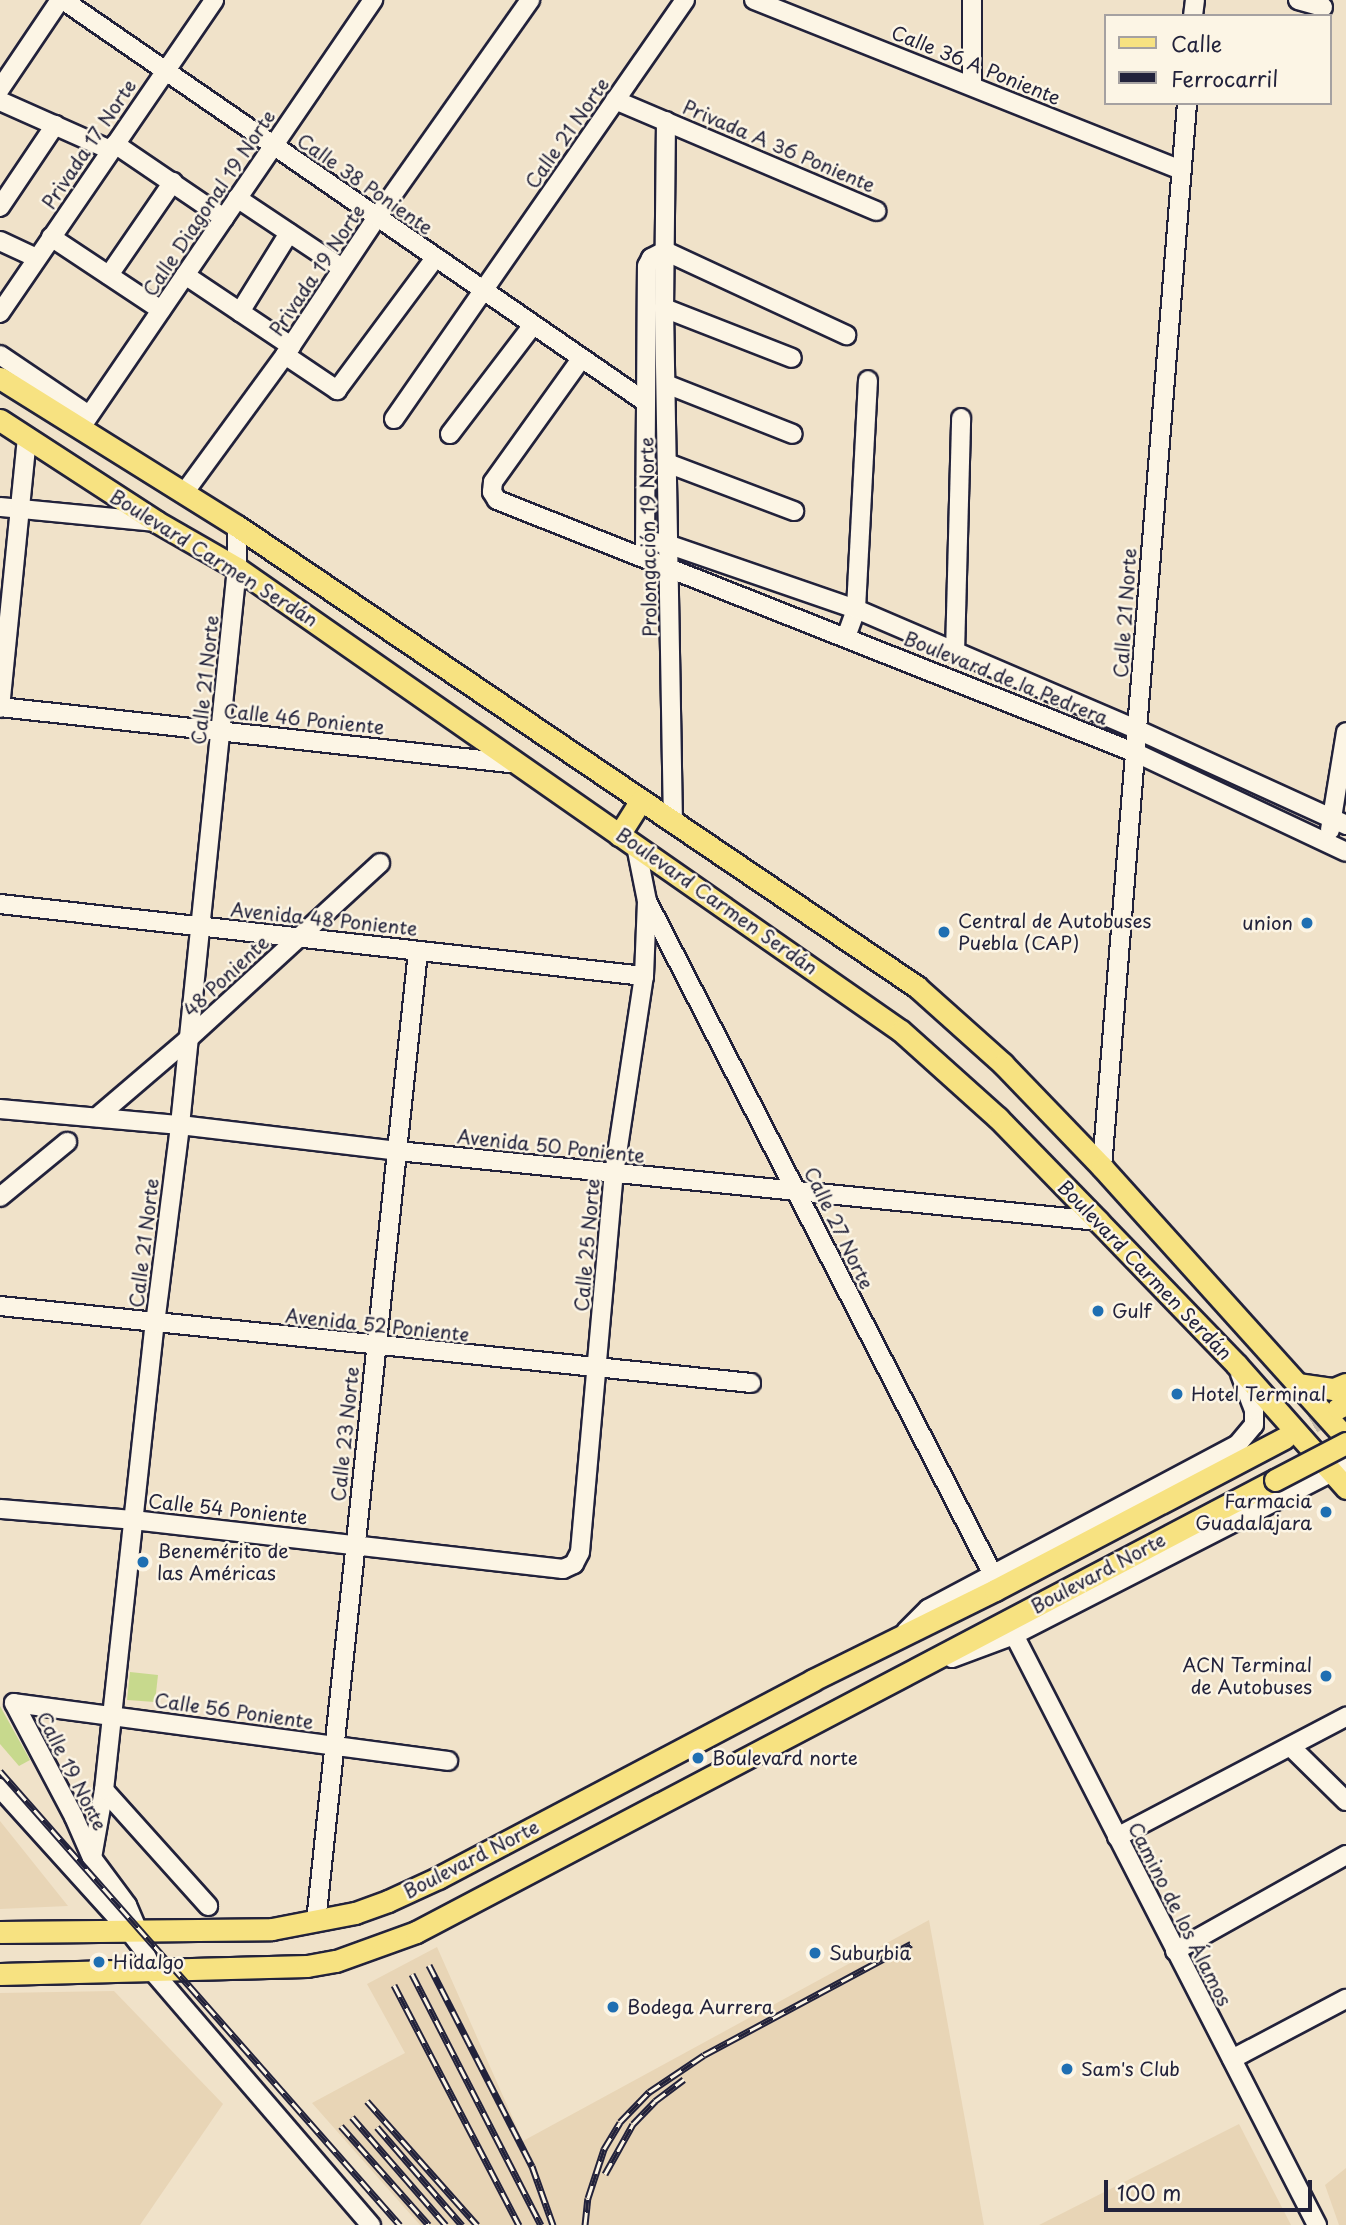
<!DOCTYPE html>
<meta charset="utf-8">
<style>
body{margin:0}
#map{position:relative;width:1346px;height:2225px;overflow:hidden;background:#f0e2c9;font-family:"Playpen Sans",sans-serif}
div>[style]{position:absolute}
.built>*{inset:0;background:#e8d5b6}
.green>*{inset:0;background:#c7d98d}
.major-tunnel>*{height:21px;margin-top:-10.5px;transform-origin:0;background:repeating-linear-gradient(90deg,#c7bcad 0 21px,transparent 0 31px)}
.roads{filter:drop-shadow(2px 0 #22223b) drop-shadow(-2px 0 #22223b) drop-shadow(0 2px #22223b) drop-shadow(0 -2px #22223b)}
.minor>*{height:18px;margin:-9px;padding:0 9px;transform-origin:9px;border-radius:9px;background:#fcf5e5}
.major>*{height:21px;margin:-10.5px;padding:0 10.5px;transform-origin:10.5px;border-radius:10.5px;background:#f7e281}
.rail>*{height:7px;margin-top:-3.5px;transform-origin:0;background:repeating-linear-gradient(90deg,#fcf5e5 0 13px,#22223b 0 26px);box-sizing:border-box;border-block:2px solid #22223b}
.bridges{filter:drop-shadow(2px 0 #22223b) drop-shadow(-2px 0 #22223b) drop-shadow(0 2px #22223b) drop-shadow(0 -2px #22223b)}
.major-bridge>*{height:21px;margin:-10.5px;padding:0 10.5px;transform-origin:10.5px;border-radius:10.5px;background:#f7e281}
.dots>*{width:19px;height:19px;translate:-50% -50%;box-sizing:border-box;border:4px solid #fcf5e5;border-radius:50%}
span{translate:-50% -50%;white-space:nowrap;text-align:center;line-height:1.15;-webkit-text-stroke:5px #fcf5e5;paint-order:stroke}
.street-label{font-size:19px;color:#22223b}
.poi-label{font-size:19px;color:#22223b}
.left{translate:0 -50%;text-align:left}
.right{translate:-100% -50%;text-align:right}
.legend{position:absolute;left:1104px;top:14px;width:228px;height:91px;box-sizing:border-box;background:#fcf5e5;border:2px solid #a5a1a1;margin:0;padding:9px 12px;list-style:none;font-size:21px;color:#22223b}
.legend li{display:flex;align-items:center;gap:14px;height:35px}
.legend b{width:35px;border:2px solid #a5a1a1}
.scale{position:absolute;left:1104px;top:2180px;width:208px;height:32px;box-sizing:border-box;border:4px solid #22223b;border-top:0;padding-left:9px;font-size:21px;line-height:24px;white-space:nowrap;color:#22223b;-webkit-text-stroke:5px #fcf5e5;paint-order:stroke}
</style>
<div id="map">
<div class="built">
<div style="clip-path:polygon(0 1821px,68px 1906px,0 1909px)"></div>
<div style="clip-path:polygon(929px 1920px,984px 2225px,420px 2225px,312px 2103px,405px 2053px,367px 1984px,437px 1947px,523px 2141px)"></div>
<div style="clip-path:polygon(114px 1991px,223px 2104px,140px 2225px,0 2225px,0 1993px)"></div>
<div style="clip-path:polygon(1239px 2124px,1291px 2225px,1039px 2225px)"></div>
<div style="clip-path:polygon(1346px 2168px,1346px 2225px,1339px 2225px,1325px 2185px)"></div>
</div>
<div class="green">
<div style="clip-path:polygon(130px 1672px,158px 1675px,155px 1702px,127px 1700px)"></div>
<div style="clip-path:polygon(0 1706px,30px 1760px,19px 1766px,0 1744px)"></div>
</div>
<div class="major-tunnel">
<div style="left:1285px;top:1438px;width:61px;rotate:-29.5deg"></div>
</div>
<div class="roads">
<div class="minor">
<div style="left:63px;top:0;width:706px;rotate:34.61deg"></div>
<div style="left:754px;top:0;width:460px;rotate:21.7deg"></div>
<div style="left:972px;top:0;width:86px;rotate:90deg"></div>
<div style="left:1298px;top:0;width:26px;rotate:16deg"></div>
<div style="left:1193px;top:16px;width:16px;rotate:-83deg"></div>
<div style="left:0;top:89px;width:107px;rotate:-56deg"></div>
<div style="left:615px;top:100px;width:284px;rotate:23deg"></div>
<div style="left:0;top:101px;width:120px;rotate:24deg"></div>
<div style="left:666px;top:121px;width:187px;rotate:90.6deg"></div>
<div style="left:664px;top:308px;width:514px;rotate:89deg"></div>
<div style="left:115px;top:144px;width:132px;rotate:34.2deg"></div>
<div style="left:237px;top:198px;width:126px;rotate:33.7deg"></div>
<div style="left:0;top:207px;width:99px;rotate:-56.1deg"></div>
<div style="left:51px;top:237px;width:132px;rotate:33.6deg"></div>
<div style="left:0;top:241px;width:40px;rotate:25deg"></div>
<div style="left:665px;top:251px;width:200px;rotate:24.9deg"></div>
<div style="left:109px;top:275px;width:113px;rotate:-55.5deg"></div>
<div style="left:185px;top:275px;width:128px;rotate:33.8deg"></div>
<div style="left:664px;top:308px;width:137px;rotate:21.3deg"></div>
<div style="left:240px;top:312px;width:93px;rotate:-58.2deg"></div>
<div style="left:0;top:313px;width:379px;rotate:-55.6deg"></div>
<div style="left:0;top:355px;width:107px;rotate:34deg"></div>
<div style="left:285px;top:355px;width:63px;rotate:33.9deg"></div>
<div style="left:337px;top:390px;width:164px;rotate:-53.4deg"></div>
<div style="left:581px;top:359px;width:151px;rotate:125.6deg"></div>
<div style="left:493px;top:482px;width:10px;rotate:96deg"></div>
<div style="left:492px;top:492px;width:9px;rotate:58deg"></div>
<div style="left:497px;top:500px;width:687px;rotate:21.6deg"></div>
<div style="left:1136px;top:753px;width:232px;rotate:25.2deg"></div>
<div style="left:666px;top:384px;width:136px;rotate:21.5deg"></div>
<div style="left:394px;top:419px;width:510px;rotate:-55.22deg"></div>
<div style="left:80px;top:429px;width:520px;rotate:-55.67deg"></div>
<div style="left:450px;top:434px;width:137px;rotate:-52.7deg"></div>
<div style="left:667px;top:463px;width:136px;rotate:20.7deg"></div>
<div style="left:184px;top:493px;width:171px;rotate:-53.8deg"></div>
<div style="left:285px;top:355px;width:166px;rotate:-56.3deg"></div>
<div style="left:377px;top:217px;width:266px;rotate:-54.8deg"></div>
<div style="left:0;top:507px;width:158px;rotate:5.5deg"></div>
<div style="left:646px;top:540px;width:25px;rotate:12deg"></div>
<div style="left:670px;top:545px;width:197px;rotate:19deg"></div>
<div style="left:856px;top:609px;width:307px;rotate:23.2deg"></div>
<div style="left:1138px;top:730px;width:229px;rotate:24.5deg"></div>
<div style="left:645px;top:549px;width:283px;rotate:-89.6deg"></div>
<div style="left:647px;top:266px;width:9px;rotate:-63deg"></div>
<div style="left:651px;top:258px;width:16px;rotate:-27deg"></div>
<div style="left:846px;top:637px;width:30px;rotate:-70deg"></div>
<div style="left:856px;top:609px;width:229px;rotate:-87deg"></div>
<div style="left:955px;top:653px;width:235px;rotate:-88.5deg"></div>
<div style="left:0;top:707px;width:521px;rotate:6.28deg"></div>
<div style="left:0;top:708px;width:271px;rotate:-84.3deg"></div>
<div style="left:1330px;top:830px;width:99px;rotate:-80.7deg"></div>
<div style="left:647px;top:901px;width:755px;rotate:62.82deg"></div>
<div style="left:0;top:904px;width:648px;rotate:6.38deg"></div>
<div style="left:0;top:1109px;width:181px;rotate:5.1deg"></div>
<div style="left:180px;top:1125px;width:219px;rotate:6.8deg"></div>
<div style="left:397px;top:1151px;width:704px;rotate:5.7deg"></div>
<div style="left:97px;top:1117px;width:118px;rotate:-40.5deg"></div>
<div style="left:187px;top:1040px;width:262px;rotate:-42.5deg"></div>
<div style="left:1102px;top:1167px;width:1067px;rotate:-85.43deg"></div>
<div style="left:0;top:1197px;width:87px;rotate:-39.4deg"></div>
<div style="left:0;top:1306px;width:755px;rotate:5.85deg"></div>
<div style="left:0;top:1509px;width:133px;rotate:4.7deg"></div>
<div style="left:133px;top:1520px;width:433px;rotate:6.5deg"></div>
<div style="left:563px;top:1569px;width:12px;rotate:-24deg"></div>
<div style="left:574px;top:1564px;width:13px;rotate:-63deg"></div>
<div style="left:580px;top:1552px;width:380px;rotate:-84.9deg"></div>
<div style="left:614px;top:1174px;width:200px;rotate:-81.4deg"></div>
<div style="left:644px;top:976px;width:75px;rotate:-87.7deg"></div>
<div style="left:647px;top:901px;width:56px;rotate:-101.3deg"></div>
<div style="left:1007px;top:1621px;width:679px;rotate:62.83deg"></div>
<div style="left:906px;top:1631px;width:31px;rotate:-45deg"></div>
<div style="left:928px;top:1609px;width:350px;rotate:-28deg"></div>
<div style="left:1237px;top:1445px;width:26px;rotate:-50deg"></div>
<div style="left:1254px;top:1425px;width:15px;rotate:-90deg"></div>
<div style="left:1254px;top:1410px;width:39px;rotate:-111deg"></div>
<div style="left:952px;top:1658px;width:66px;rotate:-20.4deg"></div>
<div style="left:1014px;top:1635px;width:373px;rotate:-27.1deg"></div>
<div style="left:14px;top:1703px;width:438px;rotate:7.6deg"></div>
<div style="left:14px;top:1703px;width:129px;rotate:62.2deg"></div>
<div style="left:74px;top:1817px;width:45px;rotate:66.3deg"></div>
<div style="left:92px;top:1858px;width:59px;rotate:53.3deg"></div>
<div style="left:127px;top:1905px;width:34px;rotate:67deg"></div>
<div style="left:1291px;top:1747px;width:77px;rotate:44.5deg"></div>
<div style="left:0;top:1788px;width:193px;rotate:47.9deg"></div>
<div style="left:129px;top:1931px;width:23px;rotate:52deg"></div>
<div style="left:143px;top:1949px;width:26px;rotate:65deg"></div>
<div style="left:154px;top:1973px;width:333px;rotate:49.3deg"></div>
<div style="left:104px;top:1790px;width:156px;rotate:48.1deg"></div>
<div style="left:1117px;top:1837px;width:259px;rotate:-27.7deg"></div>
<div style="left:92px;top:1858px;width:69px;rotate:-80deg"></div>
<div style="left:104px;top:1790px;width:469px;rotate:-83.8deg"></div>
<div style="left:155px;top:1324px;width:201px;rotate:-82.8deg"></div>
<div style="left:180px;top:1125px;width:560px;rotate:-84.16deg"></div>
<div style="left:237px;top:568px;width:42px;rotate:-90deg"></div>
<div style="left:316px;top:1922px;width:976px;rotate:-84deg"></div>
<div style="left:1175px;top:1951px;width:196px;rotate:-29.3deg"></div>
<div style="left:1232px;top:2059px;width:129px;rotate:-27.8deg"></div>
</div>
<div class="major">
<div style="left:0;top:378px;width:279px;rotate:32deg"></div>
<div style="left:237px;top:526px;width:822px;rotate:34.13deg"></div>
<div style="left:917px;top:987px;width:115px;rotate:41.8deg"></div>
<div style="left:1003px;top:1064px;width:143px;rotate:46.1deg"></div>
<div style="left:1102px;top:1167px;width:365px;rotate:48deg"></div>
<div style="left:0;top:420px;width:187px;rotate:33deg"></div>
<div style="left:157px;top:522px;width:92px;rotate:29.9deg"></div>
<div style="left:237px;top:568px;width:809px;rotate:34.89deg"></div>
<div style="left:901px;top:1031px;width:130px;rotate:41.9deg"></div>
<div style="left:998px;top:1118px;width:144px;rotate:45.8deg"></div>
<div style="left:1098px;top:1221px;width:199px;rotate:46deg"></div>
<div style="left:1236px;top:1364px;width:166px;rotate:48.4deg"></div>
<div style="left:619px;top:835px;width:41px;rotate:-57.8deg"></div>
<div style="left:1297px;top:1384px;width:37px;rotate:8deg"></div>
<div style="left:1334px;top:1389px;width:13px;rotate:-23deg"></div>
<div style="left:1338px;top:1408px;width:9px;rotate:-27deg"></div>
<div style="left:0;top:1932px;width:272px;rotate:-0.6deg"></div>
<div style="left:272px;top:1929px;width:85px;rotate:-10.9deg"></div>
<div style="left:355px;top:1913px;width:35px;rotate:-20deg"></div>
<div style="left:388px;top:1901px;width:55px;rotate:-24.7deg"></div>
<div style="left:438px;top:1878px;width:424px;rotate:-27.8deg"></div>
<div style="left:813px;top:1680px;width:203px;rotate:-26.3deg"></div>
<div style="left:995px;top:1590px;width:327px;rotate:-27.7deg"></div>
<div style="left:0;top:1974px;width:307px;rotate:-1.5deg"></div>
<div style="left:307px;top:1966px;width:29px;rotate:-10deg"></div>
<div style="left:336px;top:1961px;width:85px;rotate:-19.9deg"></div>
<div style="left:416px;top:1932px;width:971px;rotate:-27.75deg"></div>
</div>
</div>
<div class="rail">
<div style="left:0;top:1771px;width:605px;rotate:48.62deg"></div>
<div style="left:429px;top:1965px;width:226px;rotate:62.9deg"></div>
<div style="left:532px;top:2166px;width:63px;rotate:70.4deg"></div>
<div style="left:412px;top:1974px;width:282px;rotate:62.8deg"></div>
<div style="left:394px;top:1985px;width:271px;rotate:62.5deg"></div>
<div style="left:367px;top:2101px;width:166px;rotate:48.4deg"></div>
<div style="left:352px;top:2117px;width:143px;rotate:49deg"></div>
<div style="left:341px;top:2126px;width:132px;rotate:48.4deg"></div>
<div style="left:377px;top:2127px;width:130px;rotate:49.1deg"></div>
<div style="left:605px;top:2174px;width:57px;rotate:-60.8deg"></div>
<div style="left:633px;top:2124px;width:32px;rotate:-46deg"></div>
<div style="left:655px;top:2101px;width:36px;rotate:-37deg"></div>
<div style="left:585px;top:2225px;width:27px;rotate:-84deg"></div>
<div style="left:588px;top:2198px;width:52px;rotate:-71.9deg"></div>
<div style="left:604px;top:2149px;width:31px;rotate:-59deg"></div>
<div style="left:620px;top:2122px;width:42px;rotate:-46deg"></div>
<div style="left:649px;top:2092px;width:66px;rotate:-33.9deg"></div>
<div style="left:704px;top:2055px;width:235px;rotate:-28.2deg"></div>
</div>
<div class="bridges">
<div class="major-bridge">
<div style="left:1275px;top:1480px;width:80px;rotate:-27.5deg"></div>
</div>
</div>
<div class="dots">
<div style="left:1307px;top:923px;background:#1f6fb2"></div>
<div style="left:944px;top:932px;background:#1f6fb2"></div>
<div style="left:1098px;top:1311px;background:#1f6fb2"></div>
<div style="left:1177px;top:1394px;background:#1f6fb2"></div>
<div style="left:1326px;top:1512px;background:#1f6fb2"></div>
<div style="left:143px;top:1562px;background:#1f6fb2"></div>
<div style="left:1326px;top:1676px;background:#1f6fb2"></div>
<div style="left:698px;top:1758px;background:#1f6fb2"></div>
<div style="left:815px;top:1953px;background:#1f6fb2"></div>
<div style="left:99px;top:1962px;background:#1f6fb2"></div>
<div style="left:613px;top:2007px;background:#1f6fb2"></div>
<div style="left:1067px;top:2069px;background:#1f6fb2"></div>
</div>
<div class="street-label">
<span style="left:976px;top:65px;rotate:22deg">Calle 36 A Poniente</span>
<span style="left:567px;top:133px;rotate:-55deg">Calle 21 Norte</span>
<span style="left:89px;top:144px;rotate:-56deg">Privada 17 Norte</span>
<span style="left:779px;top:146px;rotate:23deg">Privada A 36 Poniente</span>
<span style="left:365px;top:184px;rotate:35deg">Calle 38 Poniente</span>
<span style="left:209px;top:203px;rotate:-56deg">Calle Diagonal 19 Norte</span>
<span style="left:317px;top:270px;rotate:-56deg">Privada 19 Norte</span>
<span style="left:648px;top:537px;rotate:-91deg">Prolongación 19 Norte</span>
<span style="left:214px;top:558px;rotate:32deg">Boulevard Carmen Serdán</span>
<span style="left:1125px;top:613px;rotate:-86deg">Calle 21 Norte</span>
<span style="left:1006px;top:678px;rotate:22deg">Boulevard de la Pedrera</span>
<span style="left:205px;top:680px;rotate:-84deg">Calle 21 Norte</span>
<span style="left:304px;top:719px;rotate:6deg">Calle 46 Poniente</span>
<span style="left:717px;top:901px;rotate:35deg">Boulevard Carmen Serdán</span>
<span style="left:324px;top:919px;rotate:6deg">Avenida 48 Poniente</span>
<span style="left:226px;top:976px;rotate:-43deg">48 Poniente</span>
<span style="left:551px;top:1146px;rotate:6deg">Avenida 50 Poniente</span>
<span style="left:839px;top:1228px;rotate:64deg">Calle 27 Norte</span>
<span style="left:144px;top:1243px;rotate:-83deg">Calle 21 Norte</span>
<span style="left:587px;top:1245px;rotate:-85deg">Calle 25 Norte</span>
<span style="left:1145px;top:1270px;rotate:46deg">Boulevard Carmen Serdán</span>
<span style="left:377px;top:1325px;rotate:6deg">Avenida 52 Poniente</span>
<span style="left:345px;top:1434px;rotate:-84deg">Calle 23 Norte</span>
<span style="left:228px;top:1509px;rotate:6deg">Calle 54 Poniente</span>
<span style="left:1098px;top:1573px;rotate:-28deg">Boulevard Norte</span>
<span style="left:234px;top:1711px;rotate:8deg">Calle 56 Poniente</span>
<span style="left:72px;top:1771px;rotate:63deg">Calle 19 Norte</span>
<span style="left:471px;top:1859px;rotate:-27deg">Boulevard Norte</span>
<span style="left:1180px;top:1914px;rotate:63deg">Camino de los Álamos</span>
</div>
<div class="poi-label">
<span class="left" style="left:958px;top:932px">Central de Autobuses<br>Puebla (CAP)</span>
<span class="right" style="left:1293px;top:923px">union</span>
<span class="left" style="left:1112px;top:1311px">Gulf</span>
<span class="left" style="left:1191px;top:1394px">Hotel Terminal</span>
<span class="right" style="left:1312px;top:1512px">Farmacia<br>Guadalajara</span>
<span class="left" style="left:157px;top:1562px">Benemérito de<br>las Américas</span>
<span class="right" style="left:1312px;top:1676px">ACN Terminal<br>de Autobuses</span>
<span class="left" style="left:712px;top:1758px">Boulevard norte</span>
<span class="left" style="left:829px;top:1953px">Suburbia</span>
<span class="left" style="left:113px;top:1962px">Hidalgo</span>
<span class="left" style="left:627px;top:2007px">Bodega Aurrera</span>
<span class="left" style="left:1081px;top:2069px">Sam's Club</span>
</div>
<ul class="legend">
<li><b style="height:9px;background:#f7e281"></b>Calle</li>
<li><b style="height:9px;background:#22223b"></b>Ferrocarril</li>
</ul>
<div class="scale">100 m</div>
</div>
